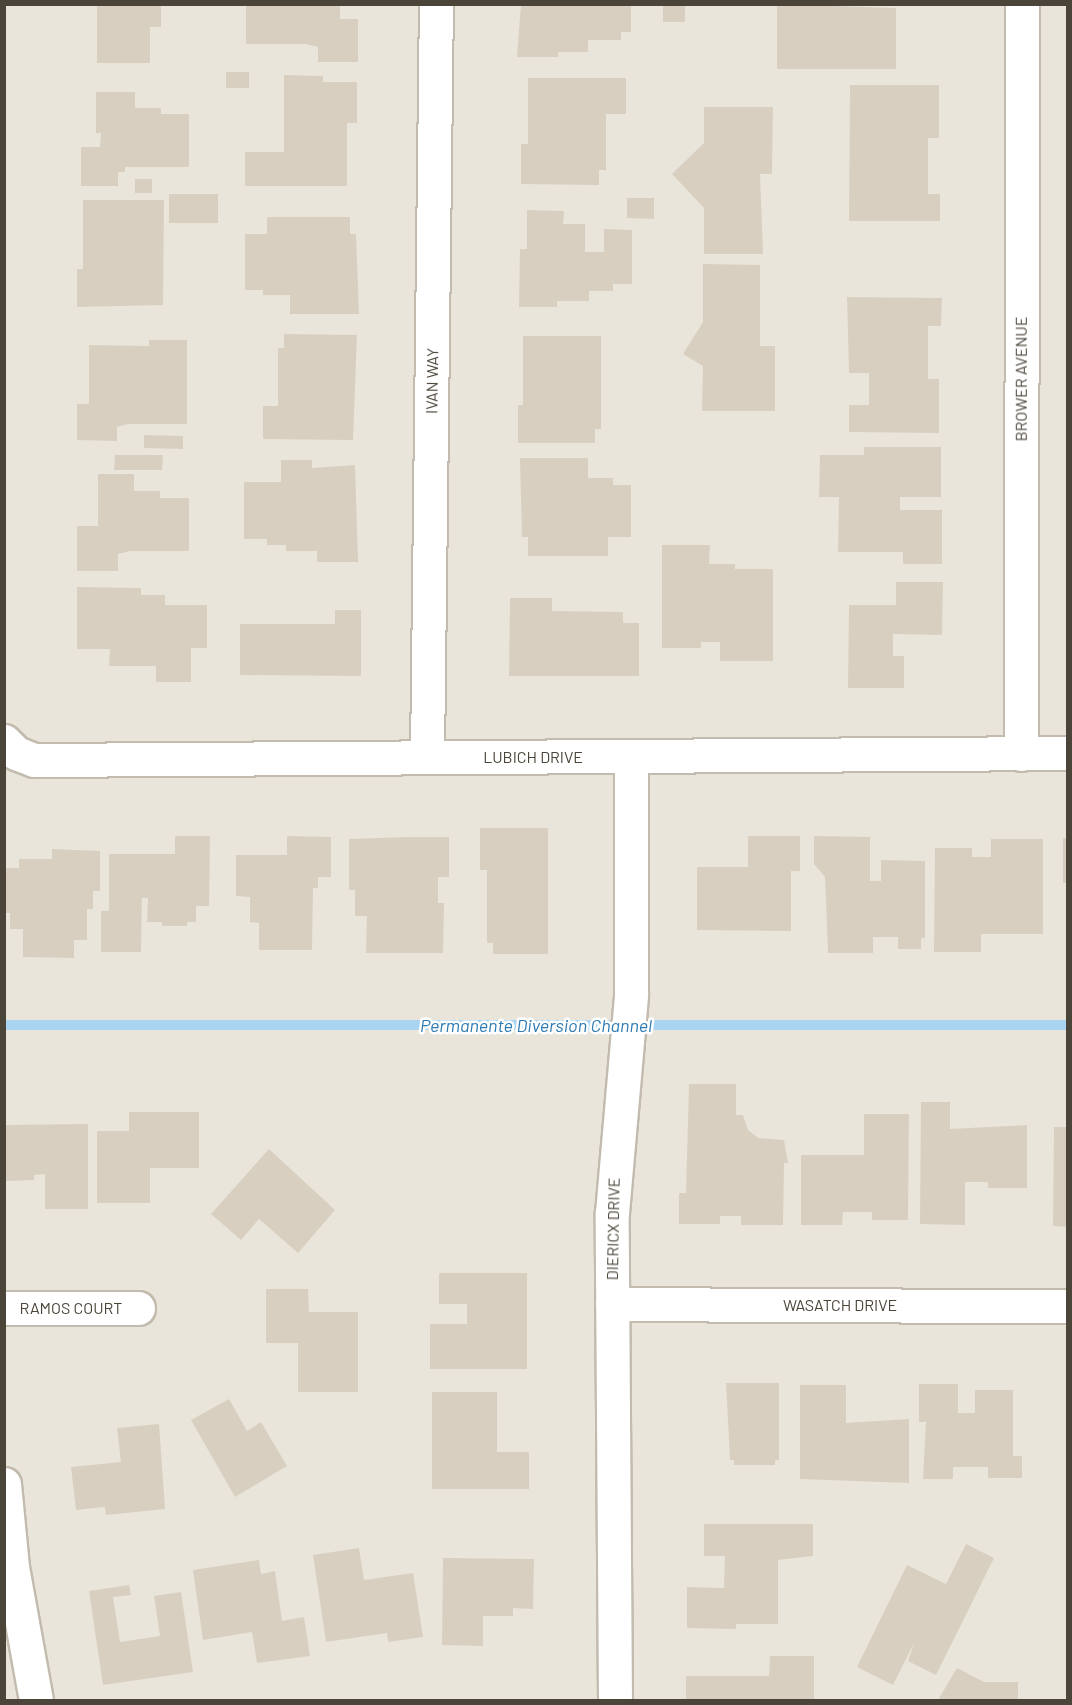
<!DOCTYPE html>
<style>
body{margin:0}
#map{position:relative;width:1072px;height:1705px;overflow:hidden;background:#f6f3ec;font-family:Barlow,sans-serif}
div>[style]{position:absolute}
.residential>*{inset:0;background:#eae5da}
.stream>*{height:10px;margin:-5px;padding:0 5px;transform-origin:5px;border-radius:5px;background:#a9d4f2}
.building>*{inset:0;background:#d8cfc1}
.roads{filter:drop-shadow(2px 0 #c2bbae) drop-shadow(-2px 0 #c2bbae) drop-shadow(0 2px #c2bbae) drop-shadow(0 -2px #c2bbae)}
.minor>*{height:33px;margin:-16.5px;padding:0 16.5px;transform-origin:16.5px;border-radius:16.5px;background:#fff}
span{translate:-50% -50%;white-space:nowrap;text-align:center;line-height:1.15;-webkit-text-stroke:5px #fff;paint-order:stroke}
.street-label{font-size:16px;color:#4b4439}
.water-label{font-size:18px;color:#2e7ab2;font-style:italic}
.frame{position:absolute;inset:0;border:6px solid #4b4439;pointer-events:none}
</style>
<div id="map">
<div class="residential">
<div style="clip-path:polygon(5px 5px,1067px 5px,1067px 1700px,5px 1700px)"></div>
</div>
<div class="stream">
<div style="left:4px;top:1025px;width:1064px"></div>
</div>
<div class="building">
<div style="clip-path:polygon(97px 4px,161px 4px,161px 27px,150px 27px,150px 63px,97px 63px)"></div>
<div style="clip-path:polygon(246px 4px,340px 4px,340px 19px,358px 19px,358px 62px,318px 62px,318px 47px,306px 44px,246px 44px)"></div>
<div style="clip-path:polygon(521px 4px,631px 4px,631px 32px,621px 32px,621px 40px,588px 40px,588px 52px,558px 52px,558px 57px,517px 57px)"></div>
<div style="clip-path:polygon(663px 4px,685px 4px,685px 22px,663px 22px)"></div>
<div style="clip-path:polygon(777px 4px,896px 8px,896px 69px,777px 69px)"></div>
<div style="clip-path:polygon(226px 72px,249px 72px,249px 88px,226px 88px)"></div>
<div style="clip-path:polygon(284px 75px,323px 76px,323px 82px,357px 82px,357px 123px,347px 123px,347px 186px,245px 186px,245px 152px,284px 152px)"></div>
<div style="clip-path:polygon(528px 78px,626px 78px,626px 114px,606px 114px,606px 170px,599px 170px,599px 185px,521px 184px,521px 144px,528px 144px)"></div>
<div style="clip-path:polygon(850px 85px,939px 85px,939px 138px,928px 138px,928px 194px,940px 194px,940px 221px,849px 221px)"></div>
<div style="clip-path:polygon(96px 92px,135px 92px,135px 108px,161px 108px,161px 114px,189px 114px,189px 167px,125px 167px,125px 172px,118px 172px,118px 186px,81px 186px,81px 147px,100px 147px,101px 133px,96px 133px)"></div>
<div style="clip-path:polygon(704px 107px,773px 107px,772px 174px,760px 174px,763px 254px,704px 254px,704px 208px,672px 174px,704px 143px)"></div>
<div style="clip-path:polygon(135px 179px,152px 179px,152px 193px,135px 193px)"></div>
<div style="clip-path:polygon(169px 194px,218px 194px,218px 223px,169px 223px)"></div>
<div style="clip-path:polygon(627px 198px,654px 198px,654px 219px,627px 218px)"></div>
<div style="clip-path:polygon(83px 200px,164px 200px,163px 305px,77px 307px,77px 269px,83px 269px)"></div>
<div style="clip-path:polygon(527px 210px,564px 211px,563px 224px,585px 224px,585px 252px,604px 252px,604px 229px,632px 230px,632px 284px,613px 284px,613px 291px,589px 291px,589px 301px,557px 301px,557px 307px,519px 307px,520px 249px,527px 249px)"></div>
<div style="clip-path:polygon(267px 217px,350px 217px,350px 234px,356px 234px,359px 314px,290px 314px,290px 295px,263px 295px,263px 290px,245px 290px,245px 234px,267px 234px)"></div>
<div style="clip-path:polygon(703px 264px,760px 265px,760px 346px,775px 346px,775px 411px,702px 411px,703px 366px,683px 354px,703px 322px)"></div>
<div style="clip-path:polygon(847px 297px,942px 298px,941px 326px,928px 326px,928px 379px,939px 379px,939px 433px,849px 432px,849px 405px,869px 405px,869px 373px,849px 373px)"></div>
<div style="clip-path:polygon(284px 334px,357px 335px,353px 440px,263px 439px,263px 406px,278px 406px,278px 348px,284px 348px)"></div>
<div style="clip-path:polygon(523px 336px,601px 336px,601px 429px,595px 429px,595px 443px,518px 443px,518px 405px,523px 405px)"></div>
<div style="clip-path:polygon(149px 340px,187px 340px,187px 424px,128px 424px,117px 427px,117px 441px,77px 440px,77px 404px,89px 404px,89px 345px,149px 346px)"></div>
<div style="clip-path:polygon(144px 435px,183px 436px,183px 449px,144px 448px)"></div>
<div style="clip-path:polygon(864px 447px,941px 447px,941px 497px,900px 497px,900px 510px,942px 510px,942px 564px,903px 564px,903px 552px,838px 552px,839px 497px,819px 497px,820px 455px,864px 455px)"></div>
<div style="clip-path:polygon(115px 455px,163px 455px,162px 470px,114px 470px)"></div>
<div style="clip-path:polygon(520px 458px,588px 458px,588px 478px,613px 478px,613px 485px,631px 485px,631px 537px,608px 537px,608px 556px,528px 556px,528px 537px,522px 537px)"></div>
<div style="clip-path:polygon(281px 460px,312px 460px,312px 468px,355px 465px,358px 562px,317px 562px,317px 551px,286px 551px,286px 545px,267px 545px,267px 539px,244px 539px,244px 482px,281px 482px)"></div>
<div style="clip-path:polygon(98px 474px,134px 474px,134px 491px,160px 491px,160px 498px,189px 498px,189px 551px,130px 551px,118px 554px,118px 571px,77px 571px,77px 526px,98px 526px)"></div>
<div style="clip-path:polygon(662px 545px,710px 545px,709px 564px,735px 564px,735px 569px,773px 569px,773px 661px,720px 661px,720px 642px,701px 642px,701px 648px,662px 648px)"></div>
<div style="clip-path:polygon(896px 582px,943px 582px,942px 635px,893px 634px,893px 656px,904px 656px,904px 688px,848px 688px,849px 605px,896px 605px)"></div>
<div style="clip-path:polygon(77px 587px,141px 588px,141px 595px,165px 595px,165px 605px,207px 605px,207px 648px,191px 648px,191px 682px,156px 682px,156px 666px,109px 666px,110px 649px,77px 649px)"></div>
<div style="clip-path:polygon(510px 598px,552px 598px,552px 611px,623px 612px,623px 623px,639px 623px,639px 676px,509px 676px)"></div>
<div style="clip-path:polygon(335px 610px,361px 610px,361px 676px,240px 675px,240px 624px,335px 624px)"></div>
<div style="clip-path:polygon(480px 828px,548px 828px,548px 954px,493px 954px,493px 943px,487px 943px,487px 870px,480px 870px)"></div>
<div style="clip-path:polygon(175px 836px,210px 836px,209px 906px,196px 906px,196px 922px,187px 922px,187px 926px,162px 926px,162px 922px,147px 922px,148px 898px,142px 898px,141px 952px,101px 952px,101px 911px,109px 911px,109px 854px,175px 854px)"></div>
<div style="clip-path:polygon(287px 836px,331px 837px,331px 877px,318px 877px,318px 888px,313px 888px,312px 950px,259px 950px,259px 923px,250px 922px,250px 897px,236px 896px,236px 855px,287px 855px)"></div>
<div style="clip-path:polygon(748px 836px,800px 836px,800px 871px,791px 871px,791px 931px,697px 930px,697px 867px,748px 867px)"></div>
<div style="clip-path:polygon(814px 836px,870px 837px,870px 881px,881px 881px,881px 860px,925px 861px,925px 938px,921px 938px,921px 949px,898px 949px,898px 937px,873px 937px,873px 953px,828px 953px,825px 877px,814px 864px)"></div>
<div style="clip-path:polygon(409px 837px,449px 837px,449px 877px,438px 877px,438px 903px,444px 903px,443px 953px,366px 953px,367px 916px,355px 916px,355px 890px,349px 890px,349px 839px)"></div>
<div style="clip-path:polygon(1063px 838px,1068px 838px,1068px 883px,1063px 883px)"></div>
<div style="clip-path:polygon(991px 839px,1043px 839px,1043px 934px,981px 934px,981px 952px,934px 952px,935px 848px,972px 848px,972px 857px,991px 857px)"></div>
<div style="clip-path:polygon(52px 849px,100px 851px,100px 891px,93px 891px,93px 909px,87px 909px,87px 940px,74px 940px,74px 958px,23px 957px,23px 929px,10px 929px,10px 913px,4px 913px,4px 868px,19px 868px,19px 859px,52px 859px)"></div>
<div style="clip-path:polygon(689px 1084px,736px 1084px,736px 1115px,743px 1115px,748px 1130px,758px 1138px,784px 1140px,788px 1163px,784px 1163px,783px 1225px,741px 1225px,741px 1216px,720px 1216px,720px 1224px,679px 1224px,679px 1193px,686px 1193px)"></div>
<div style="clip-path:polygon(921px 1102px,950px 1102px,950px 1129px,1027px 1125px,1027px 1188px,988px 1188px,988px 1182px,965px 1182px,965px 1225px,920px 1224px)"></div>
<div style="clip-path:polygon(129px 1112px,199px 1112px,199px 1168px,150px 1168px,150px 1203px,97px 1203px,97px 1131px,129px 1131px)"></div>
<div style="clip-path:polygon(864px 1114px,909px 1114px,908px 1220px,872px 1220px,872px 1212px,843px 1212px,842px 1225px,801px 1225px,801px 1155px,864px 1155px)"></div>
<div style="clip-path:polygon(88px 1124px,88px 1209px,45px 1209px,45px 1174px,34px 1175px,34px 1180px,4px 1181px,4px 1125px)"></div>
<div style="clip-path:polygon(1054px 1127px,1068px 1127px,1068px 1227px,1053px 1226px)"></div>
<div style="clip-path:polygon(269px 1149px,335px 1210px,298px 1253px,259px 1219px,241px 1240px,211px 1214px)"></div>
<div style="clip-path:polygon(439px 1273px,527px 1273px,527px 1369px,430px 1369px,430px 1324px,467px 1324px,467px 1304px,439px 1304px)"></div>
<div style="clip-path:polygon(266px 1289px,308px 1289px,309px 1312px,358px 1312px,358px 1392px,298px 1392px,298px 1343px,266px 1343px)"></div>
<div style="clip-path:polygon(726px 1383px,779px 1383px,779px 1460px,775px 1460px,775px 1465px,734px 1465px,734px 1460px,730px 1460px)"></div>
<div style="clip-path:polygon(919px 1384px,958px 1384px,958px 1413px,975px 1413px,975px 1390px,1013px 1390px,1013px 1456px,1022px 1456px,1022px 1478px,988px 1478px,988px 1467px,953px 1467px,953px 1479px,923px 1479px,926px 1422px,919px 1422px)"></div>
<div style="clip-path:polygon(800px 1385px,846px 1385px,846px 1423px,909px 1419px,909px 1483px,800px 1479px)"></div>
<div style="clip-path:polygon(432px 1392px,497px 1392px,497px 1452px,529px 1452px,529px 1489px,432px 1489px)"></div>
<div style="clip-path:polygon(229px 1399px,247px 1431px,261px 1422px,287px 1466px,235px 1497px,191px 1420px)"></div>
<div style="clip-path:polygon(159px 1424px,165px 1509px,106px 1515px,105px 1507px,76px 1510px,71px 1467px,121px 1462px,117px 1428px)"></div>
<div style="clip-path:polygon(704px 1524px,813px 1524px,813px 1556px,778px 1560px,778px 1624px,736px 1624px,736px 1629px,687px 1628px,687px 1587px,724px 1588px,725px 1556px,704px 1556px)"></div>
<div style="clip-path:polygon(966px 1544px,994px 1558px,936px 1675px,908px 1661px,914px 1643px,893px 1685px,857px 1667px,907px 1565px,946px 1584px)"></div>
<div style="clip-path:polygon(359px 1548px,364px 1580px,413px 1573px,423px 1637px,388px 1642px,387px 1633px,326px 1642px,313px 1555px)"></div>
<div style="clip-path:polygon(443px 1558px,534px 1559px,533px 1609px,513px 1608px,513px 1616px,483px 1616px,483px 1646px,442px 1645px)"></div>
<div style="clip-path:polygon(259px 1560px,261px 1574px,275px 1571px,282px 1621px,304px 1617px,310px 1656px,257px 1663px,252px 1632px,203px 1640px,193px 1570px)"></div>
<div style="clip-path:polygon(129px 1585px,131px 1595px,113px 1597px,120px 1642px,160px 1636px,154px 1596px,181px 1592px,193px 1672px,103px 1685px,89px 1591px)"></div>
<div style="clip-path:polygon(770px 1656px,814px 1656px,814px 1700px,686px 1700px,686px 1676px,769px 1676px)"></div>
<div style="clip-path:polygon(957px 1668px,984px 1682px,1018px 1682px,1018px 1700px,938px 1700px)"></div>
</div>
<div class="roads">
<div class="minor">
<div style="left:4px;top:741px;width:17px;rotate:45deg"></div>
<div style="left:16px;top:753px;width:19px;rotate:21deg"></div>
<div style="left:34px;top:760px;width:1034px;rotate:-0.39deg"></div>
<div style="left:1021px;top:754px;width:750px;rotate:-89.92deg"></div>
<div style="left:427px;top:757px;width:753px;rotate:-89.32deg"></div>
<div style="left:612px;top:1304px;width:456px;rotate:0.3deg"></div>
<div style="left:4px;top:1308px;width:134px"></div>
<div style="left:4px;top:1484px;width:83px;rotate:84.5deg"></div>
<div style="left:12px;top:1567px;width:135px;rotate:79.8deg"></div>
<div style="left:615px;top:1700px;width:487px;rotate:-90.4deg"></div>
<div style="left:612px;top:1213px;width:220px;rotate:-85deg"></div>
<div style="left:631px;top:994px;width:237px;rotate:-90deg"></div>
</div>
</div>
<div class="street-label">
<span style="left:1021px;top:379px;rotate:-90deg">BROWER AVENUE</span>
<span style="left:432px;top:381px;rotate:-89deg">IVAN WAY</span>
<span style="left:533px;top:757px">LUBICH DRIVE</span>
<span style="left:613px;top:1229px;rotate:-89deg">DIERICX DRIVE</span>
<span style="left:840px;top:1305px">WASATCH DRIVE</span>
<span style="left:71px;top:1308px">RAMOS COURT</span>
</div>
<div class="water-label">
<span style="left:536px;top:1025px">Permanente Diversion Channel</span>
</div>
<div class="frame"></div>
</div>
